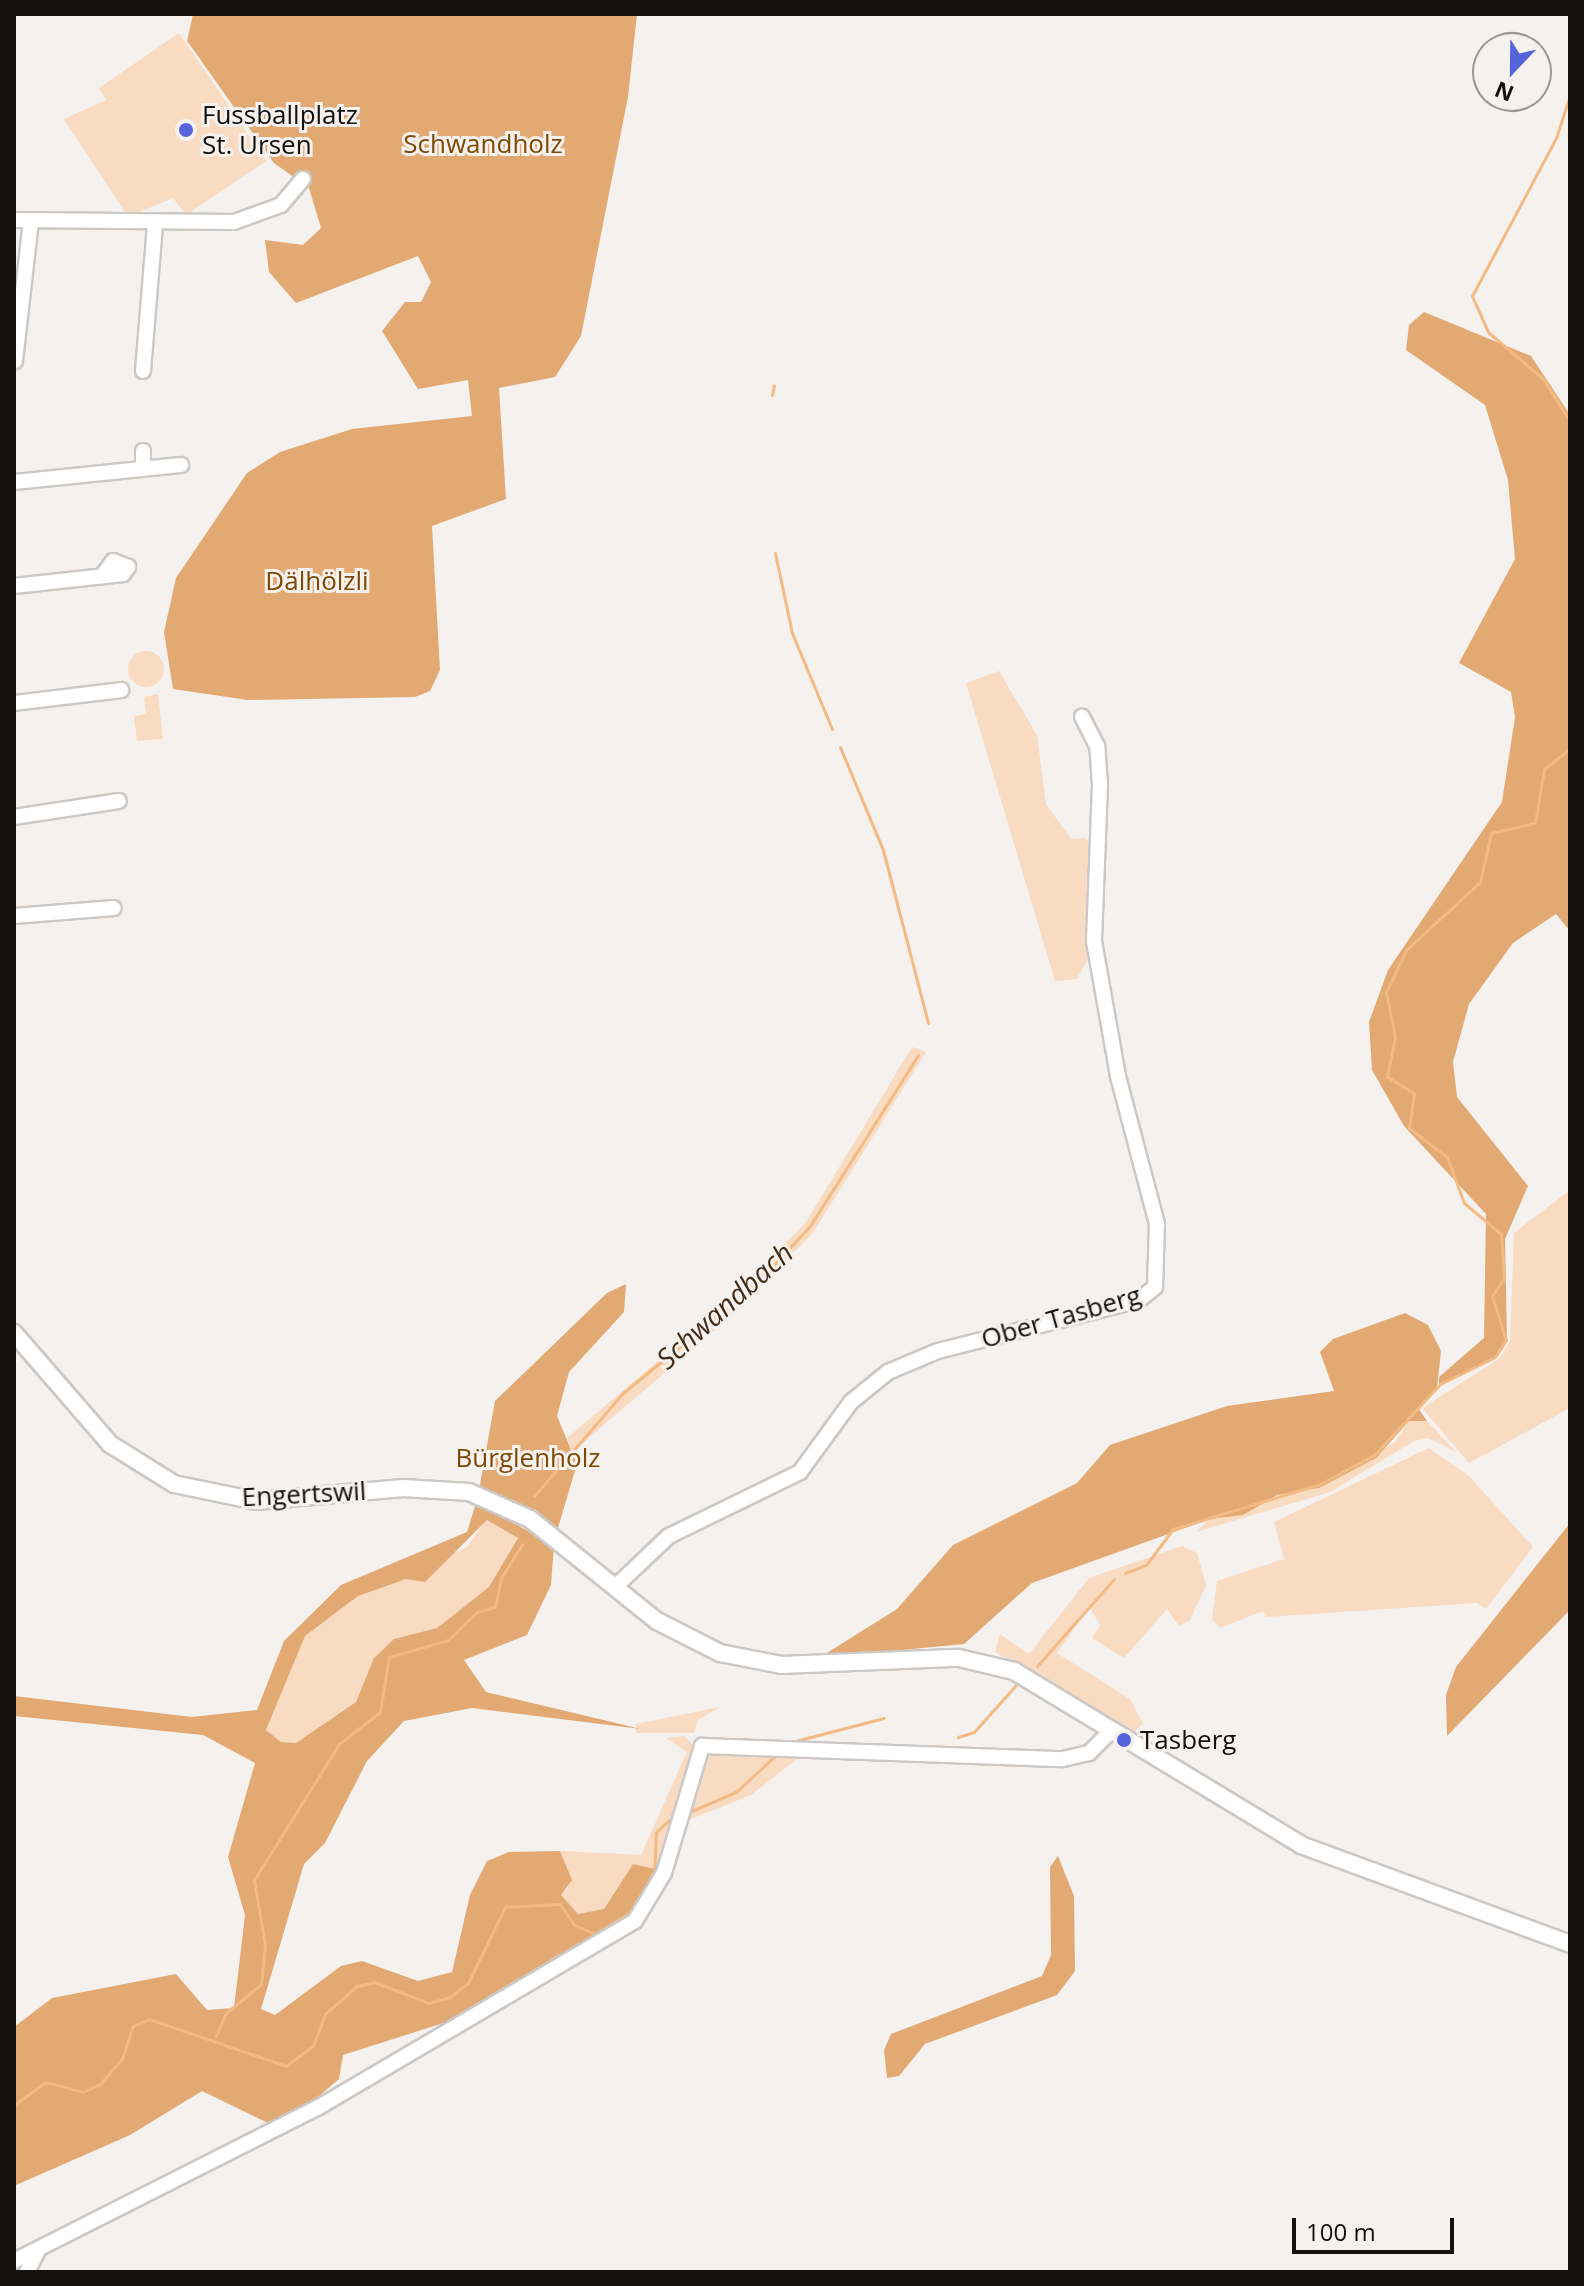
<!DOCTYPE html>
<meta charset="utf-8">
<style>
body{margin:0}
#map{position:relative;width:1584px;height:2286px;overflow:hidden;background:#f5f1ee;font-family:"Open Sans",sans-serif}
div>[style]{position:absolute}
.green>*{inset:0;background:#f9dbc1}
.round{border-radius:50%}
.forest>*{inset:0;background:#e2a973}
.stream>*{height:3px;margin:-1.5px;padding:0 1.5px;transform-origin:1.5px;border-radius:1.5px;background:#f4ba84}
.roads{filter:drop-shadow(2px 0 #cbc8c5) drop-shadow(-2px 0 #cbc8c5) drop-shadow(0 2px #cbc8c5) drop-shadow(0 -2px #cbc8c5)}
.minor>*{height:14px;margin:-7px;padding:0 7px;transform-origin:7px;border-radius:7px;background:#fff}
.major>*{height:16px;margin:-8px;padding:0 8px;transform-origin:8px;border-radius:8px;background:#fff}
.dots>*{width:22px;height:22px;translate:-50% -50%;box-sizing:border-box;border:4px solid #f5f1ee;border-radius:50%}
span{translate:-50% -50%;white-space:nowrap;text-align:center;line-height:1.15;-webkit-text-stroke:6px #f5f1ee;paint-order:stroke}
.poi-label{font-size:26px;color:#121110}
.left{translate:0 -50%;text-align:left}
.park-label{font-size:26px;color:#7e4904}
.street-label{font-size:26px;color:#121110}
.water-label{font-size:28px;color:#442c15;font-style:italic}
.frame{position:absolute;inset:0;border:16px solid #121110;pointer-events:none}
.north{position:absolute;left:1472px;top:32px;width:80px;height:80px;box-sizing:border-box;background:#f5f1ee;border:2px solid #9a9795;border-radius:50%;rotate:202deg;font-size:22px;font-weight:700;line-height:32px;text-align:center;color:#121110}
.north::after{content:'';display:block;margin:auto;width:28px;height:36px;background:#5564db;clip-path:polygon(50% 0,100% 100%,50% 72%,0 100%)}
.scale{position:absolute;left:1292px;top:2218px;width:162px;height:36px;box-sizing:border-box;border:4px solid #121110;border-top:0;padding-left:10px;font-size:24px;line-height:28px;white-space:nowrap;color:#121110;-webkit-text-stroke:6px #f5f1ee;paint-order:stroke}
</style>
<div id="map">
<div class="green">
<div style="clip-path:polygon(179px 33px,266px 161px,186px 215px,173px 198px,128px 217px,64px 119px,106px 100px,99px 88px)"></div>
<div class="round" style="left:128px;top:651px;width:36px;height:36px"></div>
<div style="clip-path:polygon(999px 671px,1037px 735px,1046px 804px,1071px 839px,1086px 838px,1093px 849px,1087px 960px,1077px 979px,1055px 981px,966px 683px)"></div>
<div style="clip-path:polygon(158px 694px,163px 739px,137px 741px,134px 716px,146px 714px,144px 697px)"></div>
<div style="clip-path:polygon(912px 1047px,926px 1052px,812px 1234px,730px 1317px,572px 1452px,567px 1438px,724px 1305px,806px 1222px)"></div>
<div style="clip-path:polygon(1570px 1190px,1570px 1408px,1469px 1463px,1422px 1408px,1499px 1359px,1510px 1342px,1514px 1233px)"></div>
<div style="clip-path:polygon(1409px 1421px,1427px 1421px,1456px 1452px,1428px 1438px,1414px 1441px,1330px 1492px,1196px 1532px,1210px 1519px,1243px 1515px,1277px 1495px,1319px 1488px,1395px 1442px)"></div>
<div style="clip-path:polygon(1429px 1448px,1469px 1476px,1533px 1547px,1486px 1609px,1477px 1603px,1266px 1617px,1263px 1611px,1220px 1628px,1212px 1619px,1217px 1581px,1284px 1559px,1274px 1522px)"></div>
<div style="clip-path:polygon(487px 1519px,518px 1538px,489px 1587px,437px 1628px,394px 1639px,374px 1658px,356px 1702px,296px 1743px,281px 1742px,266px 1730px,304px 1636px,358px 1596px,467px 1547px)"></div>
<div style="clip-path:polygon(1182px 1546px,1197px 1553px,1206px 1585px,1190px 1620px,1179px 1626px,1167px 1609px,1124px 1658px,1092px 1638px,1100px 1625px,1089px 1606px,1057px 1653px,1130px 1699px,1143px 1723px,1133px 1735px,995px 1652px,1000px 1634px,1029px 1654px,1089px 1578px)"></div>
<div style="clip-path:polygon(720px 1707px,698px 1720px,694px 1733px,636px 1733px,636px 1724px)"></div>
<div style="clip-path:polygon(684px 1736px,695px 1747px,675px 1808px,706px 1753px,797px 1759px,751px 1795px,686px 1821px,659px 1870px,633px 1864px,604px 1909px,578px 1914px,561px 1895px,568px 1888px,560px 1851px,641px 1855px,687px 1752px,666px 1738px)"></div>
</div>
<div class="forest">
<div style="clip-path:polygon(193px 14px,637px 14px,628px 97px,581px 336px,555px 377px,499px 388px,506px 499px,432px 526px,440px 670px,430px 691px,415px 697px,248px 700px,173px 689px,164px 632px,176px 578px,247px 473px,280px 452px,352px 429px,472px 416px,468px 380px,418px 389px,382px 331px,405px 302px,421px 302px,431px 282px,418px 256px,296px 303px,269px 272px,265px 240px,303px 245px,321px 228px,309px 188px,274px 163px,187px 41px)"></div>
<div style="clip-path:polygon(1424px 312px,1531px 356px,1570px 415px,1570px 931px,1556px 914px,1513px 943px,1469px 1004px,1453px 1062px,1457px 1097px,1528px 1186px,1505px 1239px,1507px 1341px,1497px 1357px,1439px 1386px,1439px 1377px,1484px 1338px,1486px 1214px,1404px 1126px,1372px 1070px,1369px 1022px,1388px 970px,1502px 802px,1515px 717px,1511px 692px,1459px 663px,1515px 559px,1508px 480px,1485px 405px,1406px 350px,1409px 325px)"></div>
<div style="clip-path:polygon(626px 1284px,624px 1312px,569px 1372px,557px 1416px,577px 1464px,557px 1531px,479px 1490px,495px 1401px,607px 1293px)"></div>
<div style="clip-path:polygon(1405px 1313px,1428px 1325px,1441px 1351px,1437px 1388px,1418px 1408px,1427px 1421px,1409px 1421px,1376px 1458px,1319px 1488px,1277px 1495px,1243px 1515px,1210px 1519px,1032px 1583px,964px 1644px,819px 1658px,897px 1609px,953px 1545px,1077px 1483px,1110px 1445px,1227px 1406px,1334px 1391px,1320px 1352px,1333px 1339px)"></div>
<div style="clip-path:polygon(evenodd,476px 1503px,554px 1545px,551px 1585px,527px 1635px,464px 1660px,486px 1692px,641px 1729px,472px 1708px,404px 1721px,367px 1761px,325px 1843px,304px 1864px,261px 2009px,275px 2015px,341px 1966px,362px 1961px,418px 1981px,452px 1972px,470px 1895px,487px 1861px,509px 1852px,560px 1851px,572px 1880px,561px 1895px,578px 1914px,604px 1909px,633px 1864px,659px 1870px,629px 1919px,456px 2019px,343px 2055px,339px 2079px,306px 2107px,268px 2123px,202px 2091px,130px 2135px,14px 2186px,14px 2027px,52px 1998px,176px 1974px,207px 2010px,234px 2008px,245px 1915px,228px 1857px,255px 1763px,203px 1735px,14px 1716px,14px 1696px,192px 1717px,257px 1710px,284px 1641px,341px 1585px,467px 1532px,476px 1503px,487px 1520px,518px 1538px,489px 1587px,437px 1628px,394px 1639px,374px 1658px,356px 1702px,296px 1743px,281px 1742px,266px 1730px,305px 1636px,358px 1596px,406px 1579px,425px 1582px,487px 1520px)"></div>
<div style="clip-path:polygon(1570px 1523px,1570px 1610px,1447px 1736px,1446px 1695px,1456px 1667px)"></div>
<div style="clip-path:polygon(1058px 1856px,1074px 1896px,1075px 1971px,1057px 1995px,925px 2044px,899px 2076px,887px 2078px,884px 2050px,891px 2034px,1042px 1976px,1051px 1955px,1050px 1867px)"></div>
</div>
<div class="stream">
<div style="left:1570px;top:95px;width:45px;rotate:108deg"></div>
<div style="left:1556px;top:138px;width:179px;rotate:118deg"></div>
<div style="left:1472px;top:296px;width:39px;rotate:66deg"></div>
<div style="left:1488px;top:332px;width:72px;rotate:40.5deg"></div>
<div style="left:1543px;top:379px;width:50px;rotate:57.3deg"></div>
<div style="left:772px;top:395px;width:10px;rotate:-79deg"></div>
<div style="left:775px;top:553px;width:82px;rotate:78deg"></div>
<div style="left:792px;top:633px;width:104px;rotate:67.4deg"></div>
<div style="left:1570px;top:690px;width:39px;rotate:90deg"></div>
<div style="left:840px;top:747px;width:112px;rotate:67.3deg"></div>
<div style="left:883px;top:850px;width:179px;rotate:75.4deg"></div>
<div style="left:534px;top:1496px;width:136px;rotate:-49.2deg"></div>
<div style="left:623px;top:1393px;width:175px;rotate:-39.4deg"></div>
<div style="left:758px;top:1282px;width:76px;rotate:-47.1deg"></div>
<div style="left:810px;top:1226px;width:202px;rotate:-57.7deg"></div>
<div style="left:1125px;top:1573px;width:22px;rotate:-21deg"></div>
<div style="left:1146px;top:1565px;width:45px;rotate:-53.1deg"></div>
<div style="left:1173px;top:1529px;width:154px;rotate:-17deg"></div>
<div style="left:1320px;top:1484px;width:61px;rotate:-28.2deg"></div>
<div style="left:1374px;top:1455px;width:97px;rotate:-47.1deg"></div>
<div style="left:1440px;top:1384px;width:61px;rotate:-26.1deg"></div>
<div style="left:1495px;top:1357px;width:20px;rotate:-57deg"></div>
<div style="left:1506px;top:1340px;width:46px;rotate:-107.7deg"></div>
<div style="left:1492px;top:1296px;width:22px;rotate:-56deg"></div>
<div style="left:1504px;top:1278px;width:44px;rotate:-93.9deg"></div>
<div style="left:1501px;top:1234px;width:48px;rotate:-140deg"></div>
<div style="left:1464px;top:1203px;width:49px;rotate:-110.3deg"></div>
<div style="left:1447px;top:1157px;width:48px;rotate:-142.7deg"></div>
<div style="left:1409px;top:1128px;width:35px;rotate:-82deg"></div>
<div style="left:1414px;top:1093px;width:31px;rotate:-149deg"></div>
<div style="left:1387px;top:1077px;width:41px;rotate:-78.7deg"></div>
<div style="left:1395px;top:1037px;width:46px;rotate:-101.3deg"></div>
<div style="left:1386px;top:992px;width:47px;rotate:-64.5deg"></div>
<div style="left:1406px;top:950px;width:100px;rotate:-42.6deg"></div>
<div style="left:1480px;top:882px;width:50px;rotate:-77.3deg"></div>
<div style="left:1491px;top:833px;width:45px;rotate:-12.8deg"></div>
<div style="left:1535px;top:823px;width:55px;rotate:-80.5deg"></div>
<div style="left:1544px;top:769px;width:33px;rotate:-38deg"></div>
<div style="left:1037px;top:1666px;width:116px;rotate:-48.5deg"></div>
<div style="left:958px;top:1737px;width:17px;rotate:-17deg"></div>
<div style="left:974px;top:1732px;width:62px;rotate:-48.3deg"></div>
<div style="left:784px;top:1744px;width:103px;rotate:-14.6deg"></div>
<div style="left:689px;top:1812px;width:51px;rotate:-23.1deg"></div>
<div style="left:736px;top:1792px;width:56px;rotate:-42.8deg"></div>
<div style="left:654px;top:1879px;width:47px;rotate:-87.6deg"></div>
<div style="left:656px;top:1832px;width:24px;rotate:-42deg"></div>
<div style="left:216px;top:2036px;width:25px;rotate:-67deg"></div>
<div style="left:226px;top:2013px;width:45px;rotate:-39.6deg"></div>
<div style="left:261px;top:1984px;width:39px;rotate:-84deg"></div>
<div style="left:265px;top:1945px;width:66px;rotate:-99.6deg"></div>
<div style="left:254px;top:1880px;width:160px;rotate:-58deg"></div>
<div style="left:339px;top:1744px;width:52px;rotate:-38deg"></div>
<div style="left:380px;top:1712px;width:56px;rotate:-80.7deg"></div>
<div style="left:389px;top:1657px;width:61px;rotate:-16.1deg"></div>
<div style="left:448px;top:1640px;width:40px;rotate:-44deg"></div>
<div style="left:477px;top:1612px;width:19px;rotate:-16deg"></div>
<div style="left:495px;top:1607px;width:30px;rotate:-78deg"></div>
<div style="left:501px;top:1578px;width:40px;rotate:-58deg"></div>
<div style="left:14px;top:2105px;width:39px;rotate:-36deg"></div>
<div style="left:46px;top:2082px;width:38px;rotate:15deg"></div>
<div style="left:83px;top:2092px;width:19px;rotate:-25deg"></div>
<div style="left:100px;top:2084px;width:33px;rotate:-49deg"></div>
<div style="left:122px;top:2059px;width:35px;rotate:-72deg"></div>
<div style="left:133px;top:2026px;width:17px;rotate:-24deg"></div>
<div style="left:149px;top:2019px;width:145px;rotate:18.9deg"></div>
<div style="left:286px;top:2066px;width:34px;rotate:-37deg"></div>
<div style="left:313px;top:2046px;width:34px;rotate:-69deg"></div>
<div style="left:325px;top:2014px;width:43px;rotate:-41.2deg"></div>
<div style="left:357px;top:1986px;width:17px;rotate:-13deg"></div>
<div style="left:374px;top:1982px;width:59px;rotate:20.9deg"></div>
<div style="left:429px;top:2003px;width:22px;rotate:-16deg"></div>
<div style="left:450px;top:1997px;width:23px;rotate:-38deg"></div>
<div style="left:468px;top:1983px;width:85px;rotate:-64deg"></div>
<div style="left:505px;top:1907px;width:55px;rotate:-3.1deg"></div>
<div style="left:560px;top:1904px;width:25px;rotate:56deg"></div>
<div style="left:574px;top:1925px;width:23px;rotate:23deg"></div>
<div style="left:595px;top:1934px;width:47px;rotate:-32deg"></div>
</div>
<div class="roads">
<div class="minor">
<div style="left:14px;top:220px;width:220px;rotate:0.5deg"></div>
<div style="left:234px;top:222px;width:50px;rotate:-19.9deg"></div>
<div style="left:281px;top:205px;width:34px;rotate:-50deg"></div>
<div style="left:15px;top:361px;width:141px;rotate:-83.5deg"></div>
<div style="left:143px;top:371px;width:147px;rotate:-85.3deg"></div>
<div style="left:143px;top:451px;width:18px;rotate:90deg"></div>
<div style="left:14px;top:482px;width:168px;rotate:-5.8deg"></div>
<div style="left:14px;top:586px;width:110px;rotate:-6.3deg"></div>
<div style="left:123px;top:574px;width:9px;rotate:-54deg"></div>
<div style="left:128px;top:567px;width:16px;rotate:-158deg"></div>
<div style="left:113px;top:561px;width:19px;rotate:126deg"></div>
<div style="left:14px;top:703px;width:108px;rotate:-6.9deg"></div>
<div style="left:14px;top:817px;width:106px;rotate:-8.7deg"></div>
<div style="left:14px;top:916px;width:100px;rotate:-4.6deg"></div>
<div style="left:615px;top:1587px;width:74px;rotate:-43.4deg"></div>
<div style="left:669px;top:1536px;width:146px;rotate:-26deg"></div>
<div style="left:800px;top:1472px;width:87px;rotate:-53.9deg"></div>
<div style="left:851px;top:1402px;width:48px;rotate:-39deg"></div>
<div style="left:888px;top:1372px;width:54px;rotate:-22.8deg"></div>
<div style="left:938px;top:1351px;width:207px;rotate:-14.2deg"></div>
<div style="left:1139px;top:1300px;width:21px;rotate:-39deg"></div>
<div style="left:1155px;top:1287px;width:63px;rotate:-88.2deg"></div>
<div style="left:1157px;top:1224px;width:153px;rotate:-104.8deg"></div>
<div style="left:1118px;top:1076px;width:137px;rotate:-100.1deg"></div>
<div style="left:1094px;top:941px;width:156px;rotate:-87.8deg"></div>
<div style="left:1100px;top:785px;width:39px;rotate:-94deg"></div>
<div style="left:1097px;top:746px;width:33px;rotate:-117deg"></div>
<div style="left:702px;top:1746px;width:361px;rotate:2.1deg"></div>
<div style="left:1063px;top:1759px;width:27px;rotate:-13deg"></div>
<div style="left:1089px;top:1753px;width:33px;rotate:-45deg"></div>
<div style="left:14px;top:2261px;width:342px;rotate:-26.8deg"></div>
<div style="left:319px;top:2107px;width:367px;rotate:-30.5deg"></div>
<div style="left:635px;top:1921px;width:56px;rotate:-58.9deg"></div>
<div style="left:664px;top:1873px;width:133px;rotate:-73.3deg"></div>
<div style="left:27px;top:2272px;width:25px;rotate:-63deg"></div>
</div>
<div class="major">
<div style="left:14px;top:1333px;width:147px;rotate:49.1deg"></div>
<div style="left:110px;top:1444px;width:75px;rotate:32deg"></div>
<div style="left:174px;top:1484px;width:85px;rotate:11.6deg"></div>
<div style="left:257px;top:1501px;width:147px;rotate:-5.1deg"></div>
<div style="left:403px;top:1488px;width:66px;rotate:3.5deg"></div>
<div style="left:469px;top:1492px;width:67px;rotate:23.9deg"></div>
<div style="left:530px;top:1519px;width:163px;rotate:38.8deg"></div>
<div style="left:657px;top:1621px;width:71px;rotate:26.9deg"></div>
<div style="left:720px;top:1653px;width:62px;rotate:11.1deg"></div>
<div style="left:781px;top:1665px;width:178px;rotate:-2.3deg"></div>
<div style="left:959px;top:1658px;width:57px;rotate:13.3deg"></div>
<div style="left:1014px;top:1671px;width:336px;rotate:31.2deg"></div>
<div style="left:1301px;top:1845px;width:287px;rotate:20.2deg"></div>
</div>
</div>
<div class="dots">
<div style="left:186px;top:130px;background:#5564db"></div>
<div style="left:1124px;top:1740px;background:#5564db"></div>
</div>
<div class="poi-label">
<span class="left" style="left:202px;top:130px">Fussballplatz<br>St. Ursen</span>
<span class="left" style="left:1140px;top:1740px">Tasberg</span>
</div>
<div class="park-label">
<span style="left:483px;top:144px">Schwandholz</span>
<span style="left:317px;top:581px">Dälhölzli</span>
<span style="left:528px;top:1458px">Bürglenholz</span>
</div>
<div class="street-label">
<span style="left:1061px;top:1317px;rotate:-16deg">Ober Tasberg</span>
<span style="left:304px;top:1494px;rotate:-3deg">Engertswil</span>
</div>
<div class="water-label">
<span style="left:724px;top:1305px;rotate:-42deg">Schwandbach</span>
</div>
<div class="frame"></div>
<div class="north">N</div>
<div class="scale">100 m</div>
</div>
